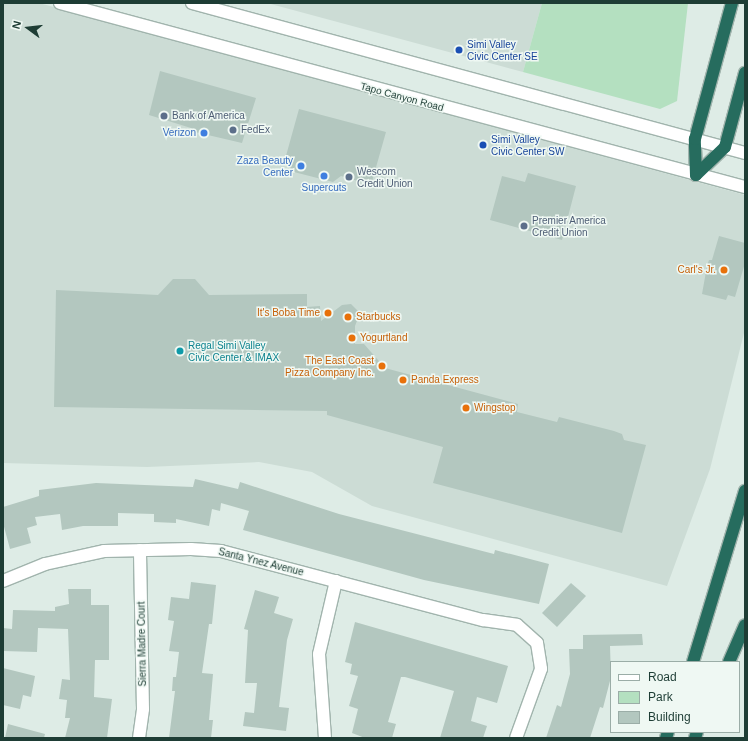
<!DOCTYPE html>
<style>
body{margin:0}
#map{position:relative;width:748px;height:741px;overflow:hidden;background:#deece6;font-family:Helvetica,sans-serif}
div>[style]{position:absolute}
.built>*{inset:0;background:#ccdcd5}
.green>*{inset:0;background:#b4e0c0}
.building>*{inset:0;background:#b3c7bf}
.roads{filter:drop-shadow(1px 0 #a1b4ad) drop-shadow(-1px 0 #a1b4ad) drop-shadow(0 1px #a1b4ad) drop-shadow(0 -1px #a1b4ad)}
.minor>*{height:12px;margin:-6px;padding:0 6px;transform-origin:6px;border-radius:6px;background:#fff}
.secondary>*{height:12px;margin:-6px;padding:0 6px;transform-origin:6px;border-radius:6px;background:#fff}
.motorway>*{height:12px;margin:-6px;padding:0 6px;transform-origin:6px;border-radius:6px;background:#266c5e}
.dots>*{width:11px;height:11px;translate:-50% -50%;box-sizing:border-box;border:2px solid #eff8f3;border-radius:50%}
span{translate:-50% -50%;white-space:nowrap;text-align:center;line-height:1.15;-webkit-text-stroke:3px #eff8f3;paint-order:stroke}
.transit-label{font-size:10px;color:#164399}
.left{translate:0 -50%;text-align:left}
.street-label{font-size:10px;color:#1e3d35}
.service-label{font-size:10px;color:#4e5e75}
.shop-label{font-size:10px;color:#366cbe}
.right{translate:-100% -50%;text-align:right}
.food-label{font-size:10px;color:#c56008}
.culture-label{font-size:10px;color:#0d838f}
.frame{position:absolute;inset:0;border:4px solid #1e3d35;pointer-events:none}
.legend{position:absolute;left:610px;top:661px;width:130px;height:72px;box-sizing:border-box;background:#eff8f3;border:1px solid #9bada7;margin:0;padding:5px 7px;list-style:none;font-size:12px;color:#1e3d35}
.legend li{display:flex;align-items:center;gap:8px;height:20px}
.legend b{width:20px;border:1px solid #9bada7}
.north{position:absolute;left:8px;top:8px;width:40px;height:40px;-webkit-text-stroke:3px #eff8f3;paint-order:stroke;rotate:285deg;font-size:11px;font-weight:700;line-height:16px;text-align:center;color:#1e3d35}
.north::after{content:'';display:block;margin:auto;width:14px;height:18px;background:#1e3d35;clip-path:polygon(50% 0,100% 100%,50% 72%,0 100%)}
</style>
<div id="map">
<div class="built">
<div style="clip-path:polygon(3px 3px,39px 3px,745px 195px,745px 329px,710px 469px,667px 586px,372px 506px,312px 472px,259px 462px,147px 467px,3px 463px)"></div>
<div style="clip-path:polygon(267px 3px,542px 3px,523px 72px)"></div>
</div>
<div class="green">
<div style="clip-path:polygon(542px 3px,688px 3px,677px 101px,660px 109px,523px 72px)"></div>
</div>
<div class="building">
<div style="clip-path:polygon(160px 71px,256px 98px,242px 143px,195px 132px,191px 128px,149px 115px)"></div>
<div style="clip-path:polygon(299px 109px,386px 132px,371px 185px,341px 176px,333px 182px,290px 171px,291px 165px,284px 163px)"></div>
<div style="clip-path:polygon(528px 173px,576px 186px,562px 240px,490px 220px,502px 176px,525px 182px)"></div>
<div style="clip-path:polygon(719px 236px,745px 243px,745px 263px,735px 297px,728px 295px,726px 300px,702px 294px,707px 266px,709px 260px,712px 260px)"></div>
<div style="clip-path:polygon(173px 279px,195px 279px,209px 295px,307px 294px,307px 307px,320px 306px,321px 321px,342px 305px,351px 304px,360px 313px,355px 326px,355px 344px,364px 344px,385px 368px,518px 404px,517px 412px,557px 422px,559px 417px,614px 431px,622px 434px,624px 440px,646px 445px,622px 533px,433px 483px,443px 447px,327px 415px,327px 411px,54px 407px,56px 290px,158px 295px)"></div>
<div style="clip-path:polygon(195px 479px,238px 489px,240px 482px,339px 514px,494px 554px,495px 550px,549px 564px,539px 604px,424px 580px,243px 530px,249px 511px,221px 503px,220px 511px,212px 509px,209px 526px,176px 519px,176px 523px,154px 522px,154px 514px,118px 513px,118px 526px,83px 526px,62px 530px,60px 514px,35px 517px,37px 525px,27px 528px,31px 543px,10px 549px,3px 523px,3px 507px,39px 496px,39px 490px,96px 483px,193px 487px)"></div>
<div style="clip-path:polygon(191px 582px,216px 585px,212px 624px,209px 624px,202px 673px,213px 674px,209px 720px,213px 720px,211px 738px,169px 738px,175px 691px,172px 691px,173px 677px,176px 677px,179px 652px,169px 651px,174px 621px,168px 620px,171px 597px,189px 599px)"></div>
<div style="clip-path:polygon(571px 583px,586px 596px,557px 627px,542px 613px)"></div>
<div style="clip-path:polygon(68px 589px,91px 589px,91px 605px,109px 605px,109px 660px,95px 660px,94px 697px,112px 699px,107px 738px,65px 738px,70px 718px,65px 718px,67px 700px,59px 699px,62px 679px,70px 680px,68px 629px,38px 628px,37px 652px,3px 651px,3px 628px,12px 629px,13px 610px,55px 611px,55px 607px,69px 604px)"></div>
<div style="clip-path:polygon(255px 590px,279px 597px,274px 613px,293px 619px,287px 640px,279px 707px,289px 708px,286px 731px,243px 726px,245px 712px,254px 713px,257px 683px,245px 683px,248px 630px,244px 629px)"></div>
<div style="clip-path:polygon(355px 622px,508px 666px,497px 703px,477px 697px,471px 721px,487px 726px,483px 738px,440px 738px,454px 691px,405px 677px,401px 677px,388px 722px,396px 724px,392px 738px,365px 738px,352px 733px,358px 709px,349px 706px,358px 676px,350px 674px,352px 664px,345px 662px)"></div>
<div style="clip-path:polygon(642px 634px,643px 645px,610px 646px,611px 677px,603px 708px,600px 707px,590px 738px,546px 738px,557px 705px,561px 707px,570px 674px,569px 649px,583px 649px,583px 635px)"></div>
<div style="clip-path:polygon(3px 668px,35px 676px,31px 697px,23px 695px,20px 709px,3px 705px)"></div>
<div style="clip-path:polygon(8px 724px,45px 734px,44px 738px,5px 738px)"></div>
</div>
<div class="roads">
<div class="minor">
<div style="left:3px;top:581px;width:45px;rotate:-22deg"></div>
<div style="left:45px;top:564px;width:60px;rotate:-12.4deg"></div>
<div style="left:104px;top:551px;width:87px;rotate:-1.3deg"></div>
<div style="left:191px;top:549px;width:30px;rotate:4deg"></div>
<div style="left:221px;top:551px;width:271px;rotate:14.8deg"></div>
<div style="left:483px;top:620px;width:34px;rotate:8deg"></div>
<div style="left:517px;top:625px;width:27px;rotate:42deg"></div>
<div style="left:537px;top:643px;width:26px;rotate:81deg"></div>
<div style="left:541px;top:669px;width:73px;rotate:109.9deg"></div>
<div style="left:139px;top:738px;width:29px;rotate:-82deg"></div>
<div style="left:143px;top:709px;width:159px;rotate:-91.1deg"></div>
<div style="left:325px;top:738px;width:84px;rotate:-94.1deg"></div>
<div style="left:319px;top:654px;width:75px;rotate:-76.9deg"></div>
</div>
<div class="secondary">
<div style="left:60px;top:3px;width:709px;rotate:15.04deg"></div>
<div style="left:192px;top:3px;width:573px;rotate:15.18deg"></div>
</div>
<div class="motorway">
<div style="left:696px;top:175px;width:36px;rotate:-92deg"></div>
<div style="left:695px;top:139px;width:141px;rotate:-74.8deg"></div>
<div style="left:696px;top:175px;width:40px;rotate:-44deg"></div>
<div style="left:725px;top:147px;width:77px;rotate:-74.9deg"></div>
<div style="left:693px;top:662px;width:179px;rotate:-73.1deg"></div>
<div style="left:729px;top:662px;width:40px;rotate:-66.6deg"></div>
<div style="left:666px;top:738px;width:6px;rotate:-72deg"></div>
<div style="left:695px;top:738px;width:6px;rotate:-72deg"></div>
</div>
</div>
<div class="dots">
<div style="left:459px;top:50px;background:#1a4fb4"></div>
<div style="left:164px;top:116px;background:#5c6f8a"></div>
<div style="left:233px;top:130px;background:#5c6f8a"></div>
<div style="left:204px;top:133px;background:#3f7fe0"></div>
<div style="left:483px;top:145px;background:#1a4fb4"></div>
<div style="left:301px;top:166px;background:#3f7fe0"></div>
<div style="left:324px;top:176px;background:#3f7fe0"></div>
<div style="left:349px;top:177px;background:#5c6f8a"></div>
<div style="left:524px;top:226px;background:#5c6f8a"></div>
<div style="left:724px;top:270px;background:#e8710a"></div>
<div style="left:328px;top:313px;background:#e8710a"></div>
<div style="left:348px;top:317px;background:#e8710a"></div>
<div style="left:352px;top:338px;background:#e8710a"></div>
<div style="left:180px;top:351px;background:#0f9aa8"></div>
<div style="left:382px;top:366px;background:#e8710a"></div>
<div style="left:403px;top:380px;background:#e8710a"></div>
<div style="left:466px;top:408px;background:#e8710a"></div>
</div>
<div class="transit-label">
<span class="left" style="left:467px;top:50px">Simi Valley<br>Civic Center SE</span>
<span class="left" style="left:491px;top:145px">Simi Valley<br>Civic Center SW</span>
</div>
<div class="street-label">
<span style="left:402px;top:97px;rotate:15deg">Tapo Canyon Road</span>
<span style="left:261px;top:562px;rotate:14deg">Santa Ynez Avenue</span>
<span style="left:142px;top:644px;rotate:-91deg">Sierra Madre Court</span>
</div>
<div class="service-label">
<span class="left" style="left:172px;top:116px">Bank of America</span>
<span class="left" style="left:241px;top:130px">FedEx</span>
<span class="left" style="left:357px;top:177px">Wescom<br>Credit Union</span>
<span class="left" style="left:532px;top:226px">Premier America<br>Credit Union</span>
</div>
<div class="shop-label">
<span class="right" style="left:196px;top:133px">Verizon</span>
<span class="right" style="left:293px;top:166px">Zaza Beauty<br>Center</span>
<span style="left:324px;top:188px">Supercuts</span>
</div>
<div class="food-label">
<span class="right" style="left:716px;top:270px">Carl's Jr.</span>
<span class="right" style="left:320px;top:313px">It's Boba Time</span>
<span class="left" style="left:356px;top:317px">Starbucks</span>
<span class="left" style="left:360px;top:338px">Yogurtland</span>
<span class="right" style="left:374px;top:366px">The East Coast<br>Pizza Company Inc.</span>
<span class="left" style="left:411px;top:380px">Panda Express</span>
<span class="left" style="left:474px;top:408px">Wingstop</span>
</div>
<div class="culture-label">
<span class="left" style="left:188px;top:351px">Regal Simi Valley<br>Civic Center &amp; IMAX</span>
</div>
<div class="frame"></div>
<ul class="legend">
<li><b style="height:5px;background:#fff"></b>Road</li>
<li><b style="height:11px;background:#b4e0c0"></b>Park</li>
<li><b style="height:11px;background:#b3c7bf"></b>Building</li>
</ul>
<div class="north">N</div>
</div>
